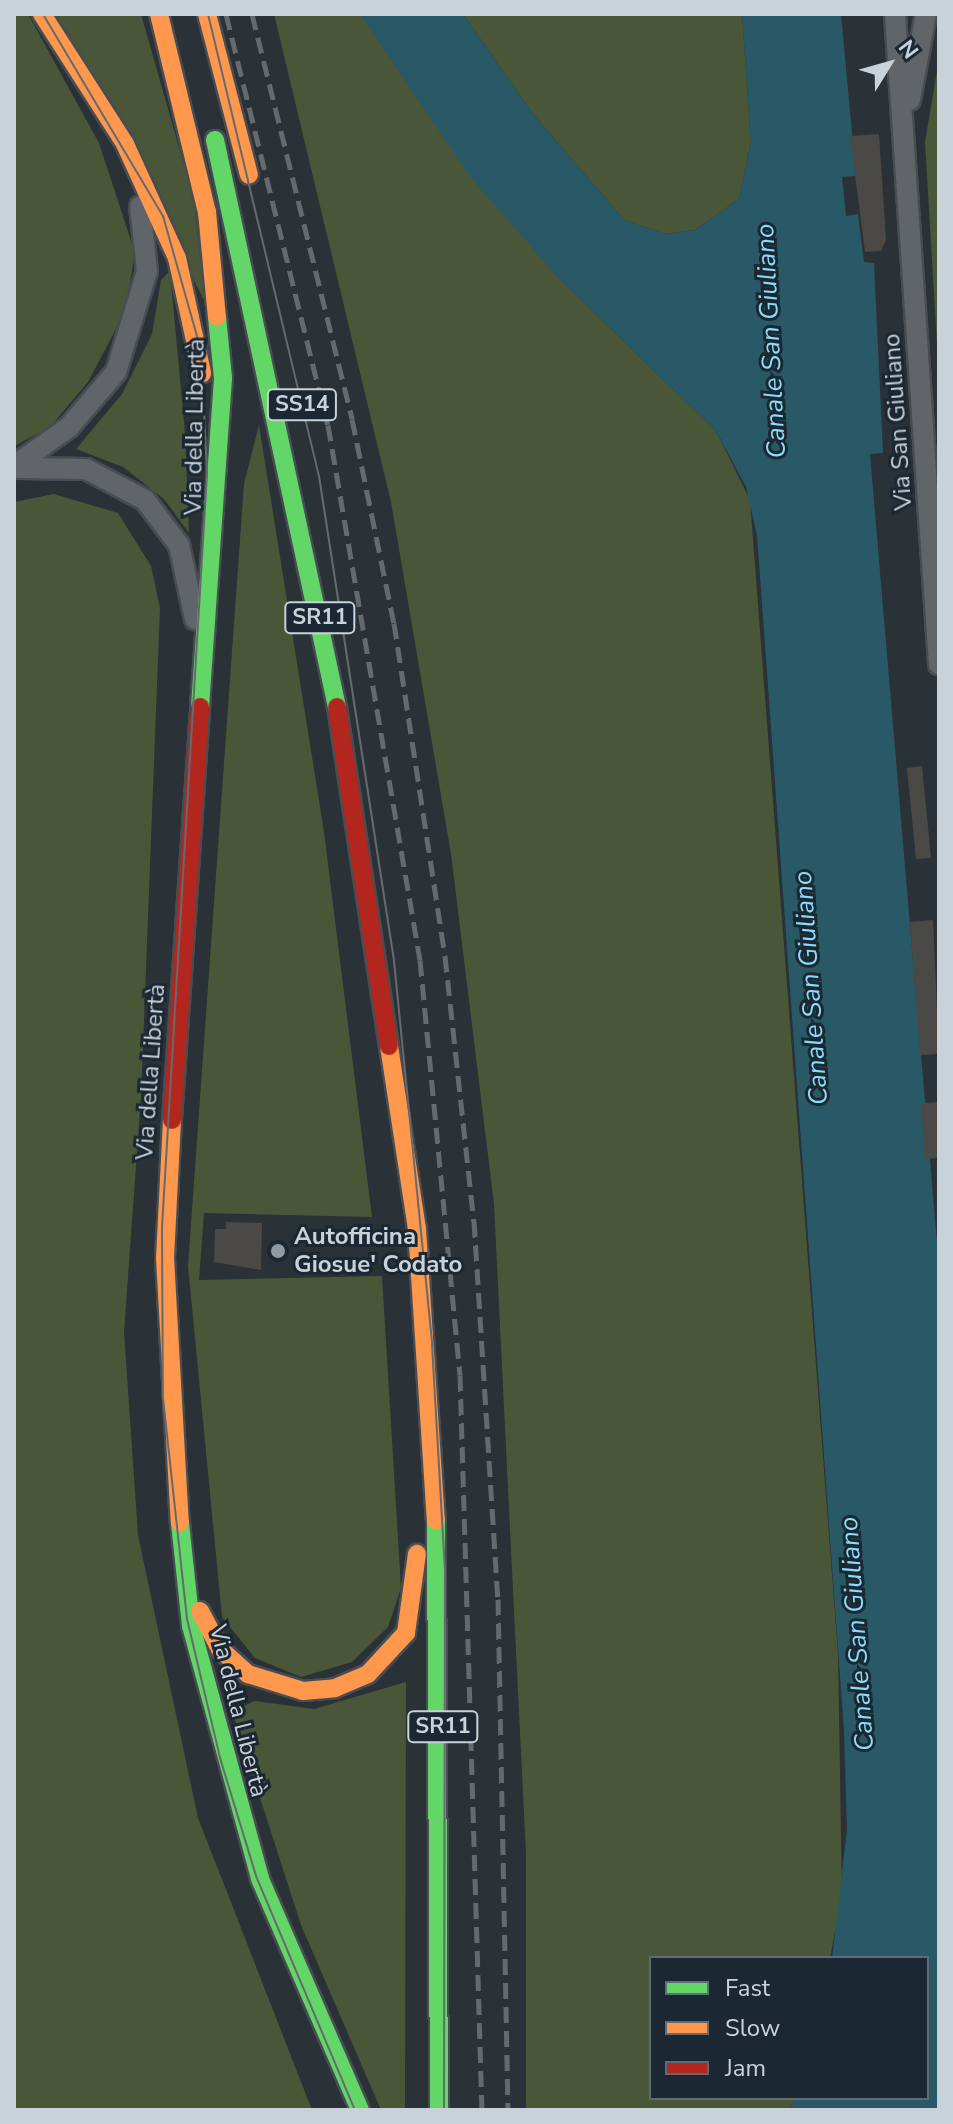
<!DOCTYPE html>
<meta charset="utf-8">
<style>
body{margin:0}
#map{position:relative;width:953px;height:2124px;overflow:hidden;background:#2a3137;font-family:"Nunito Sans",sans-serif}
div>[style]{position:absolute}
.green>*{inset:0;background:#4a5638}
.water>*{inset:0;background:#295967}
.building>*{inset:0;background:#4b4945}
.roads{filter:drop-shadow(2px 0 #474d52) drop-shadow(-2px 0 #474d52) drop-shadow(0 2px #474d52) drop-shadow(0 -2px #474d52)}
.street>*{height:20px;margin:-10px;padding:0 10px;transform-origin:10px;border-radius:10px;background:#606569}
.fast>*{height:18px;margin:-9px;padding:0 9px;transform-origin:9px;border-radius:9px;background:#63d668}
.slow>*{height:18px;margin:-9px;padding:0 9px;transform-origin:9px;border-radius:9px;background:#ff974d}
.jam>*{height:18px;margin:-9px;padding:0 9px;transform-origin:9px;border-radius:9px;background:#b3261e}
.tram>*{height:2px;margin:-1px;padding:0 1px;transform-origin:1px;border-radius:1px;background:#656a6e}
.rail>*{height:5px;margin-top:-2.5px;transform-origin:0;background:repeating-linear-gradient(90deg,#656a6e 0 16px,transparent 0 24px)}
.dots>*{width:22px;height:22px;translate:-50% -50%;box-sizing:border-box;border:4px solid #1b2732;border-radius:50%}
span{translate:-50% -50%;white-space:nowrap;text-align:center;line-height:1.15;-webkit-text-stroke:6px #1b2732;paint-order:stroke}
.shield-label span{padding:2px 6px;background:#1b2732;border:2px solid;border-radius:6px;-webkit-text-stroke-width:0}
.shield-label{font-size:22px;color:#cad2d9;font-weight:700}
.street-label{font-size:24px;color:#cad2d9}
.poi-label{font-size:24px;color:#cad2d9;font-weight:700}
.left{translate:0 -50%;text-align:left}
.water-label{font-size:26px;color:#88ddf8;font-style:italic}
.frame{position:absolute;inset:0;border:16px solid #cad2d9;pointer-events:none}
.legend{position:absolute;left:649px;top:1956px;width:280px;height:144px;box-sizing:border-box;background:#1b2732;border:2px solid #616b75;margin:0;padding:10px 14px;list-style:none;font-size:24px;color:#cad2d9}
.legend li{display:flex;align-items:center;gap:16px;height:40px}
.legend b{width:40px;border:2px solid #616b75}
.north{position:absolute;left:849px;top:24px;width:80px;height:80px;-webkit-text-stroke:6px #1b2732;paint-order:stroke;rotate:53deg;font-size:22px;font-weight:700;line-height:32px;text-align:center;color:#cad2d9}
.north::after{content:'';display:block;margin:auto;width:28px;height:36px;background:#cad2d9;clip-path:polygon(50% 0,100% 100%,50% 72%,0 100%)}
</style>
<div id="map">
<div class="green">
<div style="clip-path:polygon(14px 14px,28px 14px,99px 143px,135px 253px,125px 312px,88px 382px,50px 427px,14px 446px)"></div>
<div style="clip-path:polygon(56px 14px,141px 14px,194px 200px,205px 302px)"></div>
<div style="clip-path:polygon(274px 14px,360px 14px,555px 274px,716px 431px,750px 500px,838px 1653px,842px 1895px,830px 1958px,651px 1958px,651px 2098px,797px 2098px,788px 2110px,526px 2110px,526px 1854px,494px 1204px,451px 854px,391px 502px)"></div>
<div style="clip-path:polygon(463px 14px,742px 14px,751px 142px,739px 199px,695px 230px,665px 234px,624px 220px,533px 114px)"></div>
<div style="clip-path:polygon(939px 59px,939px 379px,925px 142px)"></div>
<div style="clip-path:polygon(170px 271px,185px 433px,189px 533px,164px 499px,123px 467px,76px 449px,122px 394px,152px 334px,161px 280px)"></div>
<div style="clip-path:polygon(259px 425px,324px 832px,372px 1217px,204px 1213px,199px 1280px,382px 1276px,401px 1588px,388px 1627px,352px 1662px,301px 1677px,255px 1658px,222px 1617px,188px 1266px,244px 484px)"></div>
<div style="clip-path:polygon(54px 494px,118px 513px,151px 566px,160px 608px,141px 1097px,124px 1332px,138px 1535px,198px 1818px,312px 2110px,14px 2110px,14px 502px)"></div>
<div style="clip-path:polygon(406px 1682px,405px 2110px,381px 2110px,301px 1925px,232px 1711px,255px 1701px,314px 1709px)"></div>
</div>
<div class="water">
<div style="clip-path:polygon(360px 14px,463px 14px,533px 114px,624px 220px,665px 234px,695px 230px,739px 199px,751px 142px,742px 14px,841px 14px,856px 176px,842px 177px,846px 216px,858px 214px,864px 262px,874px 263px,883px 453px,870px 454px,939px 1266px,939px 2110px,788px 2110px,797px 2098px,927px 2098px,927px 1958px,832px 1958px,847px 1830px,844px 1731px,757px 535px,746px 487px,716px 431px,555px 274px,471px 178px)"></div>
</div>
<div class="building">
<div style="clip-path:polygon(879px 134px,886px 240px,881px 251px,865px 252px,850px 136px)"></div>
<div style="clip-path:polygon(922px 766px,931px 858px,916px 859px,907px 768px)"></div>
<div style="clip-path:polygon(933px 920px,939px 1054px,920px 1055px,910px 922px)"></div>
<div style="clip-path:polygon(939px 1102px,939px 1158px,925px 1159px,921px 1103px)"></div>
<div style="clip-path:polygon(226px 1222px,262px 1223px,261px 1270px,214px 1262px,215px 1229px,226px 1229px)"></div>
</div>
<div class="roads">
<div class="street">
<div style="left:895px;top:14px;width:652px;rotate:86.13deg"></div>
<div style="left:910px;top:100px;width:87px;rotate:-79.5deg"></div>
<div style="left:14px;top:466px;width:67px;rotate:-35.3deg"></div>
<div style="left:69px;top:427px;width:72px;rotate:-49.5deg"></div>
<div style="left:116px;top:372px;width:106px;rotate:-72.9deg"></div>
<div style="left:147px;top:271px;width:65px;rotate:-96.1deg"></div>
<div style="left:18px;top:468px;width:68px;rotate:0.8deg"></div>
<div style="left:86px;top:469px;width:67px;rotate:27.7deg"></div>
<div style="left:145px;top:500px;width:56px;rotate:52.9deg"></div>
<div style="left:179px;top:545px;width:76px;rotate:77.8deg"></div>
</div>
<div class="fast">
<div style="left:215px;top:140px;width:580px;rotate:77.86deg"></div>
<div style="left:200px;top:707px;width:330px;rotate:-86deg"></div>
<div style="left:223px;top:378px;width:61px;rotate:-95.6deg"></div>
<div style="left:436px;top:1520px;width:590px;rotate:89.71deg"></div>
<div style="left:180px;top:1523px;width:104px;rotate:83.9deg"></div>
<div style="left:191px;top:1626px;width:262px;rotate:74.7deg"></div>
<div style="left:260px;top:1879px;width:252px;rotate:66.6deg"></div>
</div>
<div class="slow">
<div style="left:42px;top:14px;width:154px;rotate:57.4deg"></div>
<div style="left:159px;top:14px;width:204px;rotate:76.4deg"></div>
<div style="left:207px;top:212px;width:105px;rotate:84.6deg"></div>
<div style="left:207px;top:14px;width:166px;rotate:75.4deg"></div>
<div style="left:125px;top:144px;width:125px;rotate:65.5deg"></div>
<div style="left:177px;top:258px;width:118px;rotate:77.7deg"></div>
<div style="left:389px;top:1046px;width:185px;rotate:81.3deg"></div>
<div style="left:417px;top:1229px;width:292px;rotate:86.3deg"></div>
<div style="left:172px;top:1120px;width:138px;rotate:92.9deg"></div>
<div style="left:165px;top:1258px;width:265px;rotate:86.8deg"></div>
<div style="left:200px;top:1611px;width:43px;rotate:62.2deg"></div>
<div style="left:220px;top:1649px;width:38px;rotate:42deg"></div>
<div style="left:248px;top:1674px;width:58px;rotate:17.2deg"></div>
<div style="left:303px;top:1691px;width:32px;rotate:-5deg"></div>
<div style="left:335px;top:1688px;width:36px;rotate:-23deg"></div>
<div style="left:368px;top:1674px;width:56px;rotate:-47.2deg"></div>
<div style="left:406px;top:1633px;width:80px;rotate:-82.1deg"></div>
</div>
<div class="jam">
<div style="left:337px;top:707px;width:343px;rotate:81.3deg"></div>
<div style="left:172px;top:1120px;width:414px;rotate:-86.1deg"></div>
</div>
</div>
<div class="tram">
<div style="left:43px;top:14px;width:235px;rotate:59.3deg"></div>
<div style="left:163px;top:216px;width:139px;rotate:74.2deg"></div>
<div style="left:201px;top:350px;width:124px;rotate:87.2deg"></div>
<div style="left:207px;top:474px;width:755px;rotate:93.42deg"></div>
<div style="left:162px;top:1228px;width:170px;rotate:89.7deg"></div>
<div style="left:163px;top:1398px;width:222px;rotate:83.8deg"></div>
<div style="left:187px;top:1619px;width:143px;rotate:76.6deg"></div>
<div style="left:220px;top:1758px;width:123px;rotate:73deg"></div>
<div style="left:256px;top:1876px;width:254px;rotate:67.1deg"></div>
<div style="left:208px;top:14px;width:475px;rotate:76.5deg"></div>
<div style="left:319px;top:476px;width:491px;rotate:81.2deg"></div>
<div style="left:394px;top:961px;width:386px;rotate:84.3deg"></div>
<div style="left:432px;top:1345px;width:224px;rotate:86.7deg"></div>
<div style="left:445px;top:1569px;width:541px;rotate:90.11deg"></div>
</div>
<div class="rail">
<div style="left:226px;top:14px;width:423px;rotate:76.1deg"></div>
<div style="left:328px;top:425px;width:543px;rotate:80.24deg"></div>
<div style="left:420px;top:960px;width:417px;rotate:84.5deg"></div>
<div style="left:460px;top:1375px;width:735px;rotate:88.29deg"></div>
<div style="left:252px;top:14px;width:417px;rotate:76.1deg"></div>
<div style="left:352px;top:419px;width:208px;rotate:78.4deg"></div>
<div style="left:394px;top:623px;width:337px;rotate:81.3deg"></div>
<div style="left:445px;top:956px;width:267px;rotate:83.8deg"></div>
<div style="left:474px;top:1221px;width:379px;rotate:86.4deg"></div>
<div style="left:498px;top:1599px;width:511px;rotate:88.88deg"></div>
</div>
<div class="dots">
<div style="left:278px;top:1251px;background:#929aa0"></div>
</div>
<div class="shield-label">
<span style="left:302px;top:405px">SS14</span>
<span style="left:320px;top:618px">SR11</span>
<span style="left:443px;top:1727px">SR11</span>
</div>
<div class="street-label">
<span style="left:898px;top:422px;rotate:-94deg">Via San Giuliano</span>
<span style="left:195px;top:427px;rotate:-89deg">Via della Libertà</span>
<span style="left:151px;top:1072px;rotate:-86deg">Via della Libertà</span>
<span style="left:238px;top:1711px;rotate:76deg">Via della Libertà</span>
</div>
<div class="poi-label">
<span class="left" style="left:294px;top:1251px">Autofficina<br>Giosue' Codato</span>
</div>
<div class="water-label">
<span style="left:771px;top:341px;rotate:-93deg">Canale San Giuliano</span>
<span style="left:811px;top:988px;rotate:-94deg">Canale San Giuliano</span>
<span style="left:857px;top:1634px;rotate:-94deg">Canale San Giuliano</span>
</div>
<div class="frame"></div>
<ul class="legend">
<li><b style="height:10px;background:#63d668"></b>Fast</li>
<li><b style="height:10px;background:#ff974d"></b>Slow</li>
<li><b style="height:10px;background:#b3261e"></b>Jam</li>
</ul>
<div class="north">N</div>
</div>
